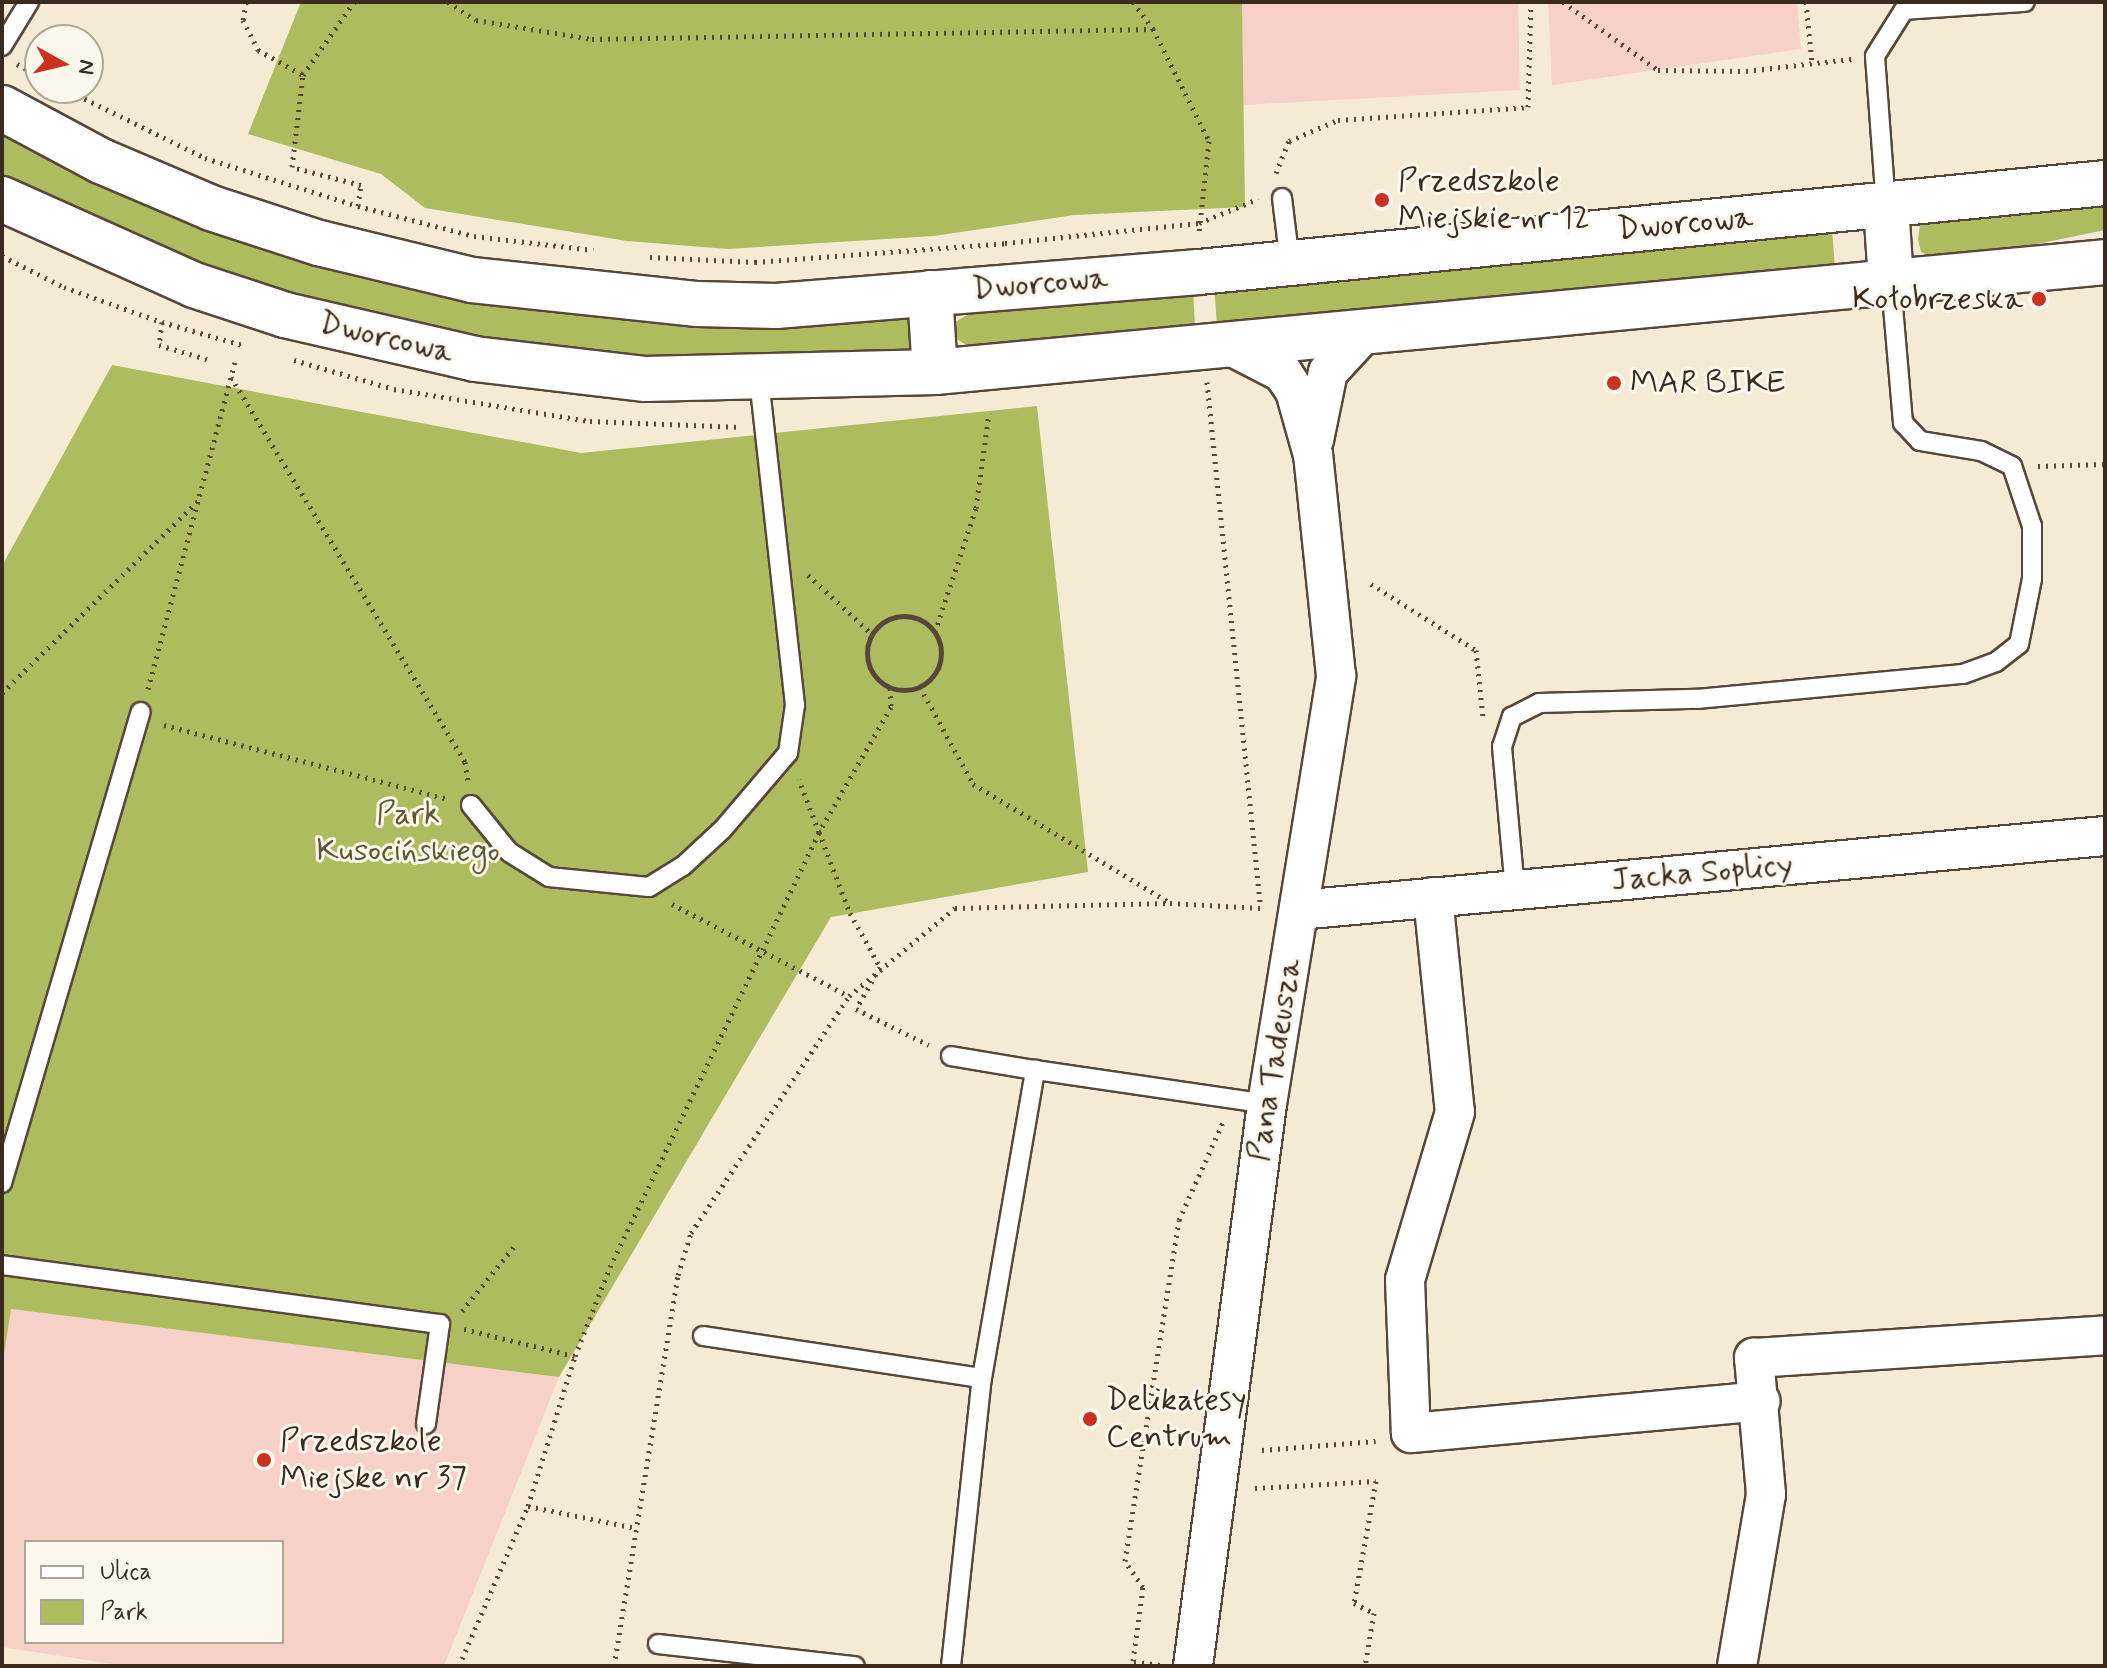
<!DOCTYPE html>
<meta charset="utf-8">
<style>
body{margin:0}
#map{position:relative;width:2107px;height:1668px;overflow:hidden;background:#f5ebd5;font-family:Mynerve,sans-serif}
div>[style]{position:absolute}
.built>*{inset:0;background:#f7d1c7}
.green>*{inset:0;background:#acbc5f}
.path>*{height:5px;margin-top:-2.5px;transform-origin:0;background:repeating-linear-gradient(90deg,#574739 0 2px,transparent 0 8px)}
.path>.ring{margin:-2.5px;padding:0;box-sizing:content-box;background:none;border:5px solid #574739;border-radius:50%}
.roads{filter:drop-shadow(2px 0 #574739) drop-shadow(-2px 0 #574739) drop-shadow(0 2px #574739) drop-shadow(0 -2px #574739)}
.service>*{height:18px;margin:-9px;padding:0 9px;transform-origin:9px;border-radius:9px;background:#fff}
.minor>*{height:38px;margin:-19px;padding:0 19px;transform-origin:19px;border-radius:19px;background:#fff}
.tertiary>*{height:44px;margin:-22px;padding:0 22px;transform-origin:22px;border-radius:22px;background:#fff}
.dots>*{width:22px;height:22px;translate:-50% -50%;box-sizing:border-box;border:4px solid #fbf7ec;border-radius:50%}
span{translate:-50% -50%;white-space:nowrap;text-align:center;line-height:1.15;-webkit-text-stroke:6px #fbf7ec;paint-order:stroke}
.poi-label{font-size:32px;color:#3b2a1e}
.left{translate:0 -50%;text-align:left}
.right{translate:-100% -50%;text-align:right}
.street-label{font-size:32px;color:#3b2a1e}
.park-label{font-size:32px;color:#5d5632}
.frame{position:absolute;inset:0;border:4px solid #3b2a1e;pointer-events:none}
.legend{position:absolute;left:24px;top:1540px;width:260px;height:104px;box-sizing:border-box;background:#fbf7ec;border:2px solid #aea59a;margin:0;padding:10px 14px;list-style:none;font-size:24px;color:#3b2a1e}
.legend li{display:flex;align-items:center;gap:16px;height:40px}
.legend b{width:40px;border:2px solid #aea59a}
.north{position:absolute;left:24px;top:24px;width:80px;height:80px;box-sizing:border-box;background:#fbf7ec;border:2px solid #aea59a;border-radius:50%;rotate:98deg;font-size:22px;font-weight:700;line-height:32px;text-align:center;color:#3b2a1e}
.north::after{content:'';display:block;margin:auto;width:28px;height:36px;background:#c8321e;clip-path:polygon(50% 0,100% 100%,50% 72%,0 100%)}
</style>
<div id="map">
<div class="built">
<div style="clip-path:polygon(1242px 2px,1518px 2px,1520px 90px,1243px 105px)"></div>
<div style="clip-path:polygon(1548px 2px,1797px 2px,1801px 49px,1552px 85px)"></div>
<div style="clip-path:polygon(evenodd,10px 1309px,559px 1377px,444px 1666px,125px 1666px,2px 1647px,2px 1367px,10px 1309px,26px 1542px,282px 1542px,282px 1642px,26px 1642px,26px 1542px)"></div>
</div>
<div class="green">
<div style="clip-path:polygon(301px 2px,1242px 2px,1245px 207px,1074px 215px,934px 236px,728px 249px,627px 241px,425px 208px,381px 174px,248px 134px)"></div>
<div style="clip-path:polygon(2px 131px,204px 226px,357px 276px,451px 297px,610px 318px,903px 318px,911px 323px,914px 345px,903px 356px,650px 359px,486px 342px,247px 280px,52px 203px,2px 175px)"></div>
<div style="clip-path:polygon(2105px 203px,2105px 230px,1998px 252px,1934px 258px,1921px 252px,1918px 239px,1920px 225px,1937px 217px)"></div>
<div style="clip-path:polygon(1832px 229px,1835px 268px,1217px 325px,1214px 286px)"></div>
<div style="clip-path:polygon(1193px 289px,1195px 327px,989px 348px,968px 346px,955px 338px,955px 322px,976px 310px)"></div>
<div style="clip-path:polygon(112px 365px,581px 453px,1037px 406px,1088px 872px,831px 917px,559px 1377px,11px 1309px,2px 1367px,2px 566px)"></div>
</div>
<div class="path">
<div style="left:246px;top:2px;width:18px;rotate:99deg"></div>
<div style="left:243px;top:20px;width:34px;rotate:63deg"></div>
<div style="left:258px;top:50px;width:51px;rotate:29.1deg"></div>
<div style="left:448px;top:2px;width:33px;rotate:33deg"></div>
<div style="left:476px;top:20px;width:118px;rotate:9.3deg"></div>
<div style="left:592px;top:39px;width:560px;rotate:-1.02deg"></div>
<div style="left:1133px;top:2px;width:34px;rotate:53deg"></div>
<div style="left:1153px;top:29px;width:125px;rotate:63.4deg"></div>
<div style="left:1209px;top:141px;width:93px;rotate:96.2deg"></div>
<div style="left:1563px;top:2px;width:117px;rotate:35.6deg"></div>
<div style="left:1658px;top:70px;width:88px;rotate:0.7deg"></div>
<div style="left:1746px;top:71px;width:106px;rotate:-6.5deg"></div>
<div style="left:1806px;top:2px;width:61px;rotate:84.4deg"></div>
<div style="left:17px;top:64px;width:26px;rotate:28deg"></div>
<div style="left:63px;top:88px;width:158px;rotate:26.2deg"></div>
<div style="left:205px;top:158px;width:160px;rotate:17.4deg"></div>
<div style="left:358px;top:206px;width:21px;rotate:-82deg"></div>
<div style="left:361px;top:185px;width:71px;rotate:-165.4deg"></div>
<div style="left:292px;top:167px;width:93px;rotate:-83.2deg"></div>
<div style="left:303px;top:75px;width:89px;rotate:-55.1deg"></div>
<div style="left:1276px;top:173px;width:35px;rotate:-68deg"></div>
<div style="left:1289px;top:141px;width:53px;rotate:-23.2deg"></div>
<div style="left:1338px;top:120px;width:190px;rotate:-3.9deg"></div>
<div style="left:1528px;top:107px;width:105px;rotate:-88.4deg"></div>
<div style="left:358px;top:206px;width:120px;rotate:14.5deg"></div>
<div style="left:474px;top:236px;width:120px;rotate:6.7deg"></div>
<div style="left:2px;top:256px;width:69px;rotate:26.6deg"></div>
<div style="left:64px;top:287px;width:104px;rotate:19.7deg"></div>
<div style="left:162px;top:322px;width:23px;rotate:97deg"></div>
<div style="left:159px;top:345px;width:50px;rotate:16.3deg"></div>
<div style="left:650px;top:257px;width:105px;rotate:2.7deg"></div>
<div style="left:755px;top:262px;width:251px;rotate:-4.3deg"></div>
<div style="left:1005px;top:243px;width:195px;rotate:-5.9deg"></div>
<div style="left:1199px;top:223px;width:64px;rotate:-22.1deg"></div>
<div style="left:162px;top:322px;width:83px;rotate:16deg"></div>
<div style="left:294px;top:360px;width:104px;rotate:16.2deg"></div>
<div style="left:394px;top:389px;width:199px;rotate:9.3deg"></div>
<div style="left:590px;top:421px;width:151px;rotate:2.3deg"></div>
<div style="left:231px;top:377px;width:451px;rotate:58.7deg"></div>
<div style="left:465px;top:762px;width:20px;rotate:81deg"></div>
<div style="left:1207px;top:382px;width:523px;rotate:84.18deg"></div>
<div style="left:2038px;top:466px;width:67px;rotate:-1.7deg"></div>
<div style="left:808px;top:575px;width:87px;rotate:42.7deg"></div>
<div style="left:1371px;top:584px;width:124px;rotate:32.2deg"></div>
<div style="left:1476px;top:650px;width:68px;rotate:84.1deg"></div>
<div class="ring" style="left:867px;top:616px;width:69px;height:69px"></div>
<div style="left:935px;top:632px;width:131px;rotate:-71.7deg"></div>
<div style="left:976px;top:508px;width:96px;rotate:-82.2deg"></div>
<div style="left:920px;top:687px;width:111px;rotate:61.3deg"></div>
<div style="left:973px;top:784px;width:230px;rotate:31.1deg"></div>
<div style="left:1170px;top:903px;width:91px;rotate:3.1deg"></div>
<div style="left:890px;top:688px;width:19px;rotate:87deg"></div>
<div style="left:891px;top:707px;width:144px;rotate:119.9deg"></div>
<div style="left:819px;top:832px;width:87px;rotate:69.1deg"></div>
<div style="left:850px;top:913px;width:62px;rotate:60.9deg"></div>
<div style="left:880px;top:967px;width:48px;rotate:119.7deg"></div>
<div style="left:856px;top:1009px;width:81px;rotate:26.3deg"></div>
<div style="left:148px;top:689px;width:338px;rotate:-75.1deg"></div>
<div style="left:2px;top:693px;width:279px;rotate:-44.4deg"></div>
<div style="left:164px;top:725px;width:293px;rotate:14.6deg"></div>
<div style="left:672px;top:904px;width:199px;rotate:27.5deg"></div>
<div style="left:462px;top:1311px;width:86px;rotate:-51.1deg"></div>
<div style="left:464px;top:1329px;width:114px;rotate:13.7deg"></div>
<div style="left:1262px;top:1450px;width:114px;rotate:-4.5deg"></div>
<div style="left:1255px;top:1488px;width:121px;rotate:-3.3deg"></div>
<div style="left:1376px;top:1481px;width:124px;rotate:100.2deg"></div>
<div style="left:1354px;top:1603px;width:22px;rotate:27deg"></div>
<div style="left:1374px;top:1613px;width:54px;rotate:99.6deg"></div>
<div style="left:528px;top:1506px;width:110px;rotate:11.5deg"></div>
<div style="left:1160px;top:1665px;width:27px;rotate:-172deg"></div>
<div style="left:1133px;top:1661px;width:75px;rotate:-82.3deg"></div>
<div style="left:1143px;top:1587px;width:32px;rotate:-125deg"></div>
<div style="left:1125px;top:1561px;width:345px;rotate:-81deg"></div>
<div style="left:1179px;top:1220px;width:107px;rotate:-65.8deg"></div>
<div style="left:459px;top:1666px;width:174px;rotate:-66.7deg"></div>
<div style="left:528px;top:1506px;width:157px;rotate:-72.6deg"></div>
<div style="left:575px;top:1356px;width:96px;rotate:-68.5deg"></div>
<div style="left:610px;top:1267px;width:483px;rotate:-64.3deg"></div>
<div style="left:819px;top:832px;width:56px;rotate:-111deg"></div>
<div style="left:614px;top:1666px;width:396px;rotate:-80.7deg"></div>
<div style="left:678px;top:1275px;width:44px;rotate:-72.8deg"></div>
<div style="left:691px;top:1233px;width:285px;rotate:-56.3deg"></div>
<div style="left:849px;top:996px;width:138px;rotate:-39.7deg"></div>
<div style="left:955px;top:908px;width:215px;rotate:-1.3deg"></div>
</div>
<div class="roads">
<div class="service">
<div style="left:2px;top:46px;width:52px;rotate:-58.5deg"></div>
<div style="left:1282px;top:198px;width:65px;rotate:83deg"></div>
<div style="left:1886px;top:206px;width:150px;rotate:-94.2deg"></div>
<div style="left:1875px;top:56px;width:54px;rotate:-57.8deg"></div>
<div style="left:1904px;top:10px;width:121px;rotate:-3.8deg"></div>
<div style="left:471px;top:805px;width:60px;rotate:51deg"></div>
<div style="left:509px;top:852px;width:47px;rotate:32deg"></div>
<div style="left:549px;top:877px;width:100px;rotate:5.7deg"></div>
<div style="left:649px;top:887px;width:40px;rotate:-32deg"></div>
<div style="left:683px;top:866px;width:54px;rotate:-42.8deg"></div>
<div style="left:723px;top:829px;width:100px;rotate:-49.5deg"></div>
<div style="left:788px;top:753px;width:49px;rotate:-81.7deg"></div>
<div style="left:795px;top:705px;width:328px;rotate:-96.3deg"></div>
<div style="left:1515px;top:890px;width:144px;rotate:-95.2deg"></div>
<div style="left:1502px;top:747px;width:32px;rotate:-72deg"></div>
<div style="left:1512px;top:717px;width:30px;rotate:-27deg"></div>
<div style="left:1539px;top:703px;width:158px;rotate:-1.5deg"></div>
<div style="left:1697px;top:699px;width:267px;rotate:-5.4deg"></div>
<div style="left:1963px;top:674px;width:35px;rotate:-20deg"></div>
<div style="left:1996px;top:662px;width:29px;rotate:-38deg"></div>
<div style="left:2019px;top:644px;width:66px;rotate:-78.7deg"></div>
<div style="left:2032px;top:579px;width:53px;rotate:-90deg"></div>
<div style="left:2032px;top:526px;width:63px;rotate:-108.4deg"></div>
<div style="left:2012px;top:466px;width:34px;rotate:-154deg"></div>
<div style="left:1981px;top:451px;width:62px;rotate:-170.7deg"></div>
<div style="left:1920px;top:441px;width:25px;rotate:-133deg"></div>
<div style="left:1903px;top:423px;width:142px;rotate:-94.9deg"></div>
<div style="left:951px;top:1056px;width:85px;rotate:9.5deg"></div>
<div style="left:2px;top:1183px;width:491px;rotate:-73.6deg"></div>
<div style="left:2px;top:1265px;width:442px;rotate:7.7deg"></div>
<div style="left:440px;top:1324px;width:101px;rotate:98deg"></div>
<div style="left:703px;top:1336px;width:282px;rotate:8.6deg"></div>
<div style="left:658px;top:1644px;width:198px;rotate:6.4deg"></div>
<div style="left:951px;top:1666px;width:290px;rotate:-83.9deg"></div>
<div style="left:982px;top:1378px;width:313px;rotate:-80.2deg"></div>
<div style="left:1035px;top:1070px;width:234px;rotate:8.3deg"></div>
</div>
<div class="minor">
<div style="left:1314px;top:440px;width:69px;rotate:-78.4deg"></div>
<div style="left:1328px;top:372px;width:56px;rotate:-47.2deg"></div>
<div style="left:1433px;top:897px;width:216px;rotate:84.2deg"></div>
<div style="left:1455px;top:1112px;width:175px;rotate:106.6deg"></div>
<div style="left:1405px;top:1280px;width:153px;rotate:87.8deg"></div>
<div style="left:1411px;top:1433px;width:351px;rotate:-5.2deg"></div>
<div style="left:1299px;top:910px;width:809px;rotate:-5.25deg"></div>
<div style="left:1193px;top:1666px;width:567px;rotate:-82.5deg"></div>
<div style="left:1267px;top:1104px;width:434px;rotate:-80.8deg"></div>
<div style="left:1336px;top:676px;width:222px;rotate:-95.9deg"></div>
<div style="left:1313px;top:455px;width:66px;rotate:-105.7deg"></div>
<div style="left:1295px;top:391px;width:22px;rotate:-124deg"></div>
<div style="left:1283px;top:373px;width:63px;rotate:-152.6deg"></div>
<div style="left:1737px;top:1666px;width:174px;rotate:-80.4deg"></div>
<div style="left:1766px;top:1494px;width:137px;rotate:-95deg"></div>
<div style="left:1754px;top:1358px;width:352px;rotate:-3.7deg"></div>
</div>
<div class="tertiary">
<div style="left:2px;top:108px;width:112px;rotate:28.2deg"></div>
<div style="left:101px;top:161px;width:120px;rotate:23.1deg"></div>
<div style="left:211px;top:208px;width:114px;rotate:18deg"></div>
<div style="left:319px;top:243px;width:157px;rotate:13.6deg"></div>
<div style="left:472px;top:280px;width:227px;rotate:6.1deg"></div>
<div style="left:698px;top:304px;width:78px;rotate:1.5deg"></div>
<div style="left:776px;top:306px;width:424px;rotate:-4.6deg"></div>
<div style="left:1199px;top:272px;width:910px;rotate:-5.61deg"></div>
<div style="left:2px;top:199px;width:210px;rotate:24.1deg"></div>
<div style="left:194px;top:285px;width:96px;rotate:18.2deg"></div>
<div style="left:285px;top:315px;width:195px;rotate:13deg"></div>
<div style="left:475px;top:359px;width:172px;rotate:6.7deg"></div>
<div style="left:646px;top:379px;width:289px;rotate:-1.4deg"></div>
<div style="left:935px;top:372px;width:1175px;rotate:-5.37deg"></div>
<div style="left:1886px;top:206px;width:76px;rotate:86.2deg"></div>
<div style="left:930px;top:293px;width:79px;rotate:86.4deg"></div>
</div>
</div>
<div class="dots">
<div style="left:1382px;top:200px;background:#c8321e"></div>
<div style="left:2039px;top:299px;background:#c8321e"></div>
<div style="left:1614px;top:383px;background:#c8321e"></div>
<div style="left:1090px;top:1419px;background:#c8321e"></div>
<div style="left:264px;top:1460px;background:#c8321e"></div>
</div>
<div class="poi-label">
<span class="left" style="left:1398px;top:200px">Przedszkole<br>Miejskie nr 12</span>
<span class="right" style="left:2023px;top:299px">Kołobrzeska</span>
<span class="left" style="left:1630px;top:383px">MAR BIKE</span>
<span class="left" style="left:1106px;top:1419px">Delikatesy<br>Centrum</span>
<span class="left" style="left:280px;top:1460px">Przedszkole<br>Miejske nr 37</span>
</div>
<div class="street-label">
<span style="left:1685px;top:224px;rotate:-5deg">Dworcowa</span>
<span style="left:1040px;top:284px;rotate:-5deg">Dworcowa</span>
<span style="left:386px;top:338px;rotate:13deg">Dworcowa</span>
<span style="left:1702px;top:873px;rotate:-5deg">Jacka Soplicy</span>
<span style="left:1275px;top:1060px;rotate:-81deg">Pana Tadeusza</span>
</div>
<div class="park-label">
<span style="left:408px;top:833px">Park<br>Kusocińskiego</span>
</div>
<div class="frame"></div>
<ul class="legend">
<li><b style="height:10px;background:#fff"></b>Ulica</li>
<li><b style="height:22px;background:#acbc5f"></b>Park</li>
</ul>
<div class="north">N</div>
</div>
